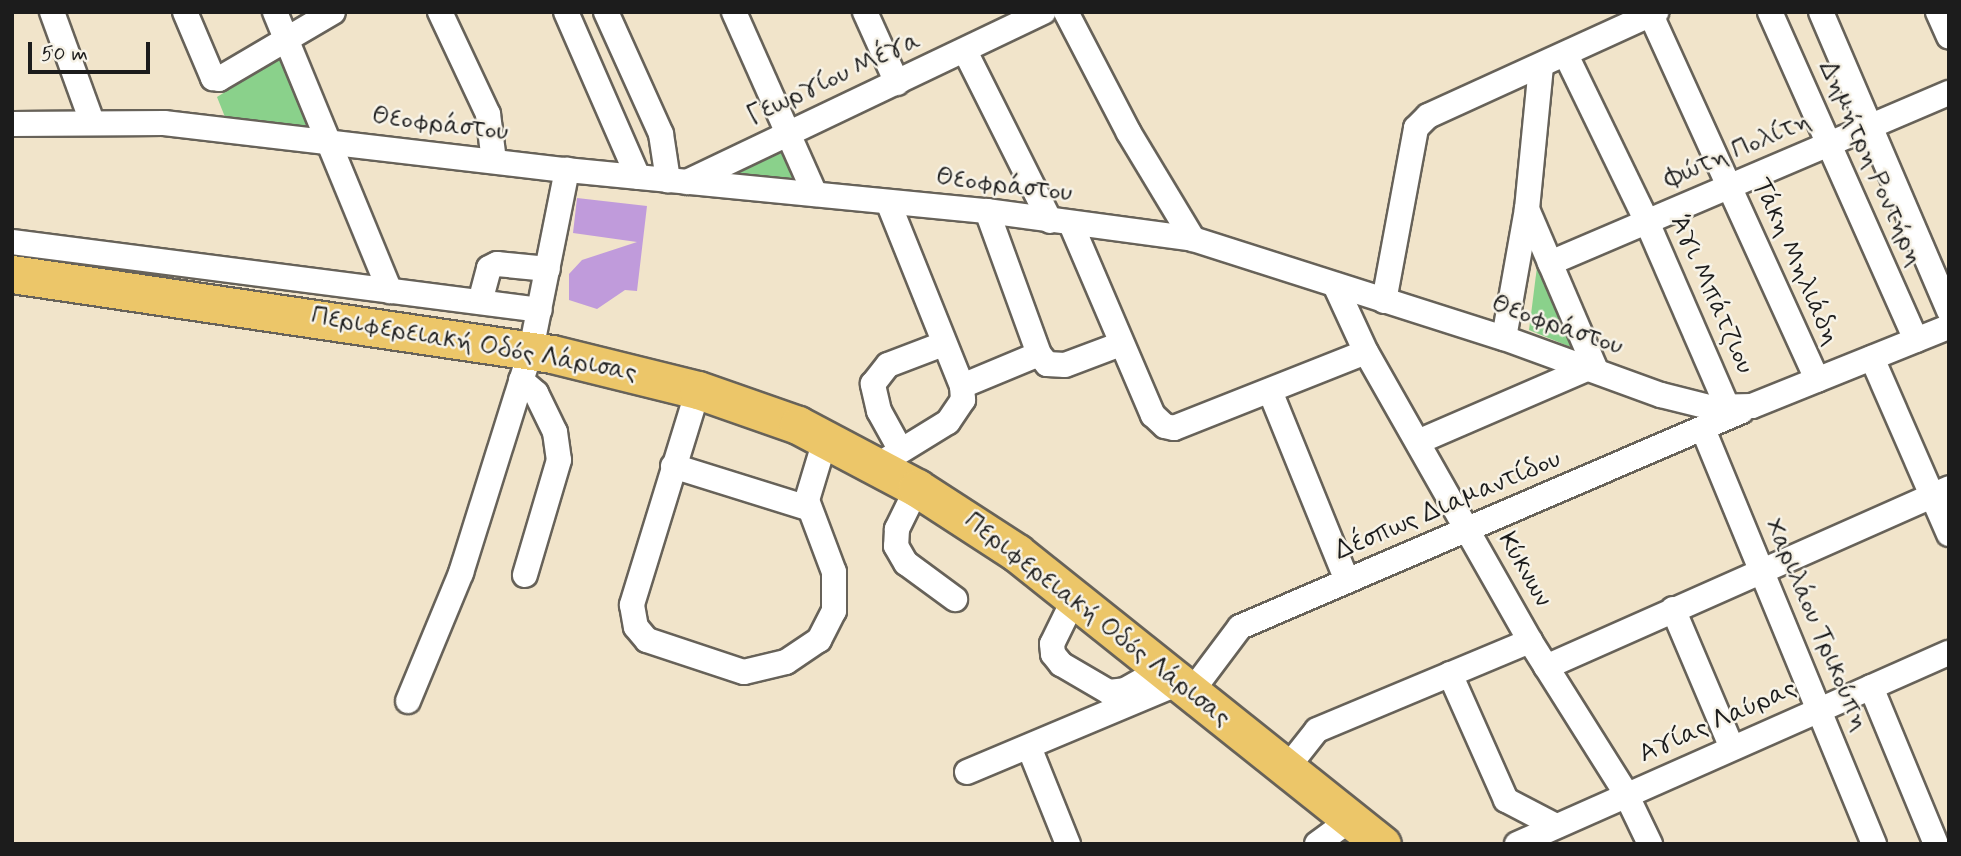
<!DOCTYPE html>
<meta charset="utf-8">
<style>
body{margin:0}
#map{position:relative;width:1961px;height:856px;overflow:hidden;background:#f1e4ca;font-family:Mynerve,sans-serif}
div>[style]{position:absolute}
.green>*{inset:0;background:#8ad18b}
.building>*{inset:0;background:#c09bdb}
.roads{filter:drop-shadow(2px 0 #676259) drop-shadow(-2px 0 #676259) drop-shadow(0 2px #676259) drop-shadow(0 -2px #676259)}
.minor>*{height:24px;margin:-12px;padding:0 12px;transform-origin:12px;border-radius:12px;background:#fff}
.highway>*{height:37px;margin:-18.5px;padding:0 18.5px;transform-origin:18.5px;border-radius:18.5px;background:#ecc669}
span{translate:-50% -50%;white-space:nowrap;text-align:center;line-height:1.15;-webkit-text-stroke:5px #f7f3e8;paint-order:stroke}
.street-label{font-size:26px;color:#1c1c1c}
.frame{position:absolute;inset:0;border:14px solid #1c1c1c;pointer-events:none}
.scale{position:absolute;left:28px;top:42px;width:122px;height:32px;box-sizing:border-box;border:4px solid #1c1c1c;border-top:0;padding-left:9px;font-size:21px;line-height:24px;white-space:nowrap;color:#1c1c1c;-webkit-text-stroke:5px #f7f3e8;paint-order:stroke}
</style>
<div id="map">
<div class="green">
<div style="clip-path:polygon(282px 56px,314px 128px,225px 117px,217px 97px)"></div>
<div style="clip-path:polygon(790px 143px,809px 182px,725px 176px)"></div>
<div style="clip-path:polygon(1538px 259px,1585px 353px,1529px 330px)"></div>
</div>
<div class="building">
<div style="clip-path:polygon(577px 198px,647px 206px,637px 291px,625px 290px,597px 309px,569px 300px,569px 274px,582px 260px,637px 242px,573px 233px)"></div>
</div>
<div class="roads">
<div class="minor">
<div style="left:52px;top:12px;width:117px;rotate:70deg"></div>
<div style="left:185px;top:12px;width:72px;rotate:67deg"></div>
<div style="left:213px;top:78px;width:6px;rotate:9deg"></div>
<div style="left:219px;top:79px;width:132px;rotate:-30.4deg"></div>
<div style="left:275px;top:12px;width:302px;rotate:67.6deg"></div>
<div style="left:440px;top:12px;width:113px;rotate:64.8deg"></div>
<div style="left:488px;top:114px;width:47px;rotate:82.7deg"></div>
<div style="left:566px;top:12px;width:180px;rotate:66.4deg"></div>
<div style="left:606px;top:12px;width:134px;rotate:65.7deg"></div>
<div style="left:661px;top:134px;width:47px;rotate:81.3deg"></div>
<div style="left:734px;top:12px;width:199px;rotate:66deg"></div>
<div style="left:865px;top:12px;width:78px;rotate:65.7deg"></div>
<div style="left:1066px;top:12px;width:136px;rotate:62.5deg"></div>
<div style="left:1129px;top:133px;width:124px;rotate:58.9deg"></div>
<div style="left:1770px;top:12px;width:359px;rotate:66deg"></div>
<div style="left:1821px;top:12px;width:325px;rotate:66.8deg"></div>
<div style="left:1938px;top:12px;width:27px;rotate:66deg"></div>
<div style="left:1651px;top:15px;width:401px;rotate:65.5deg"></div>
<div style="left:965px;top:51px;width:190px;rotate:63.4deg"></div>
<div style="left:1566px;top:55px;width:186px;rotate:64.1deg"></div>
<div style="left:1647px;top:222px;width:203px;rotate:66.5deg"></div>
<div style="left:12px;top:124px;width:152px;rotate:-0.4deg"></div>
<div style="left:164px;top:123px;width:406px;rotate:6.7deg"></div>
<div style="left:567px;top:170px;width:422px;rotate:5.6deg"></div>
<div style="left:987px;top:211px;width:208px;rotate:7.7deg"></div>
<div style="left:1193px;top:239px;width:326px;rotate:17.7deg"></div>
<div style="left:1504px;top:338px;width:167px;rotate:20deg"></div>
<div style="left:1661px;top:395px;width:49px;rotate:14deg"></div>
<div style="left:1709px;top:407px;width:43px;rotate:-1.3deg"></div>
<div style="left:1752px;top:406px;width:212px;rotate:-21.9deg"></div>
<div style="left:687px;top:182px;width:395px;rotate:-25.5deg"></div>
<div style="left:1527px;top:209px;width:175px;rotate:66.8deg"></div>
<div style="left:987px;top:211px;width:152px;rotate:70deg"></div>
<div style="left:1039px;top:354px;width:13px;rotate:51deg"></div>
<div style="left:1047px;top:364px;width:18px;rotate:3deg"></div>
<div style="left:1065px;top:365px;width:60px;rotate:-20.6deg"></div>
<div style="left:1071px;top:224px;width:208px;rotate:66.8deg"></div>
<div style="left:1153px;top:415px;width:16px;rotate:43deg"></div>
<div style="left:1165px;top:426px;width:9px;rotate:13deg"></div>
<div style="left:1174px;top:428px;width:206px;rotate:-21.6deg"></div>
<div style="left:12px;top:242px;width:532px;rotate:7.34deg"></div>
<div style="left:1550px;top:263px;width:434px;rotate:-23.1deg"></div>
<div style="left:1335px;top:285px;width:74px;rotate:65.2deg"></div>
<div style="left:1366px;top:352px;width:332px;rotate:60.4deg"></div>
<div style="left:1530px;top:641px;width:178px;rotate:57.8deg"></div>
<div style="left:1625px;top:792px;width:58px;rotate:64.3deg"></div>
<div style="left:1384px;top:301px;width:176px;rotate:-79.5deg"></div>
<div style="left:1416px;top:128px;width:17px;rotate:-45deg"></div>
<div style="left:1428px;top:116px;width:251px;rotate:-24.5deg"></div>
<div style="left:480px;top:302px;width:35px;rotate:-75deg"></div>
<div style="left:489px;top:268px;width:9px;rotate:-27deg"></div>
<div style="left:497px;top:264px;width:51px;rotate:5.6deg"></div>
<div style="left:1504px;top:338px;width:131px;rotate:-79.9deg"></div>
<div style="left:1527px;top:209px;width:143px;rotate:-84.4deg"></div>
<div style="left:1872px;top:358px;width:192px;rotate:66.4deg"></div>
<div style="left:521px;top:380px;width:20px;rotate:41deg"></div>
<div style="left:536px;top:393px;width:43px;rotate:64deg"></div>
<div style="left:555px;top:432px;width:28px;rotate:82deg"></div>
<div style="left:559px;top:460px;width:120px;rotate:106.5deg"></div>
<div style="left:962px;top:386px;width:83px;rotate:-22.6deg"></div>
<div style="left:698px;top:390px;width:225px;rotate:107.1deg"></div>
<div style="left:632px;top:605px;width:22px;rotate:80deg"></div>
<div style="left:636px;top:627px;width:17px;rotate:50deg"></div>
<div style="left:647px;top:640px;width:102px;rotate:18.3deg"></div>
<div style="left:744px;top:672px;width:43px;rotate:-13.4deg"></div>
<div style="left:786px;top:662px;width:40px;rotate:-34deg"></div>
<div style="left:819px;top:640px;width:33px;rotate:-63deg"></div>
<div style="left:834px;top:611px;width:39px;rotate:-90deg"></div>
<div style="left:834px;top:572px;width:77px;rotate:-110.6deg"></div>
<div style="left:807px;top:500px;width:66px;rotate:-73.2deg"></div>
<div style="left:1270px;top:391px;width:205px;rotate:67.9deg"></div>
<div style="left:1703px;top:429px;width:449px;rotate:67.6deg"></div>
<div style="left:1420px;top:441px;width:184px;rotate:-23.4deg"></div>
<div style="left:900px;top:449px;width:43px;rotate:-118.9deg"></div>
<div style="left:879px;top:411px;width:28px;rotate:-103deg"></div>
<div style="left:873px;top:384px;width:24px;rotate:-52deg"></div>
<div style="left:888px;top:365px;width:59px;rotate:-20.9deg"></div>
<div style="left:878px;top:465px;width:82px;rotate:-31.6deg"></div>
<div style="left:948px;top:422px;width:27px;rotate:-56deg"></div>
<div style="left:963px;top:400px;width:14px;rotate:-94deg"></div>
<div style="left:962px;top:386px;width:198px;rotate:-111.9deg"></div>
<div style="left:673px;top:466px;width:141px;rotate:17.3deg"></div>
<div style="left:917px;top:488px;width:46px;rotate:116deg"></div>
<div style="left:897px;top:529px;width:17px;rotate:93deg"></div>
<div style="left:896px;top:546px;width:20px;rotate:60deg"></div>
<div style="left:906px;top:563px;width:61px;rotate:36.3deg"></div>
<div style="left:1075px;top:597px;width:52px;rotate:116.1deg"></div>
<div style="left:1052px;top:644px;width:10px;rotate:84deg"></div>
<div style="left:1053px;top:654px;width:13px;rotate:51deg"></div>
<div style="left:1061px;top:664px;width:56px;rotate:30.3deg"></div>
<div style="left:1109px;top:692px;width:16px;rotate:-7deg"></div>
<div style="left:1125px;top:690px;width:45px;rotate:-29.4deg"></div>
<div style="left:1673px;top:609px;width:151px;rotate:67deg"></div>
<div style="left:1546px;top:667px;width:441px;rotate:-23.9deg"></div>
<div style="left:1450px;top:674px;width:138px;rotate:66deg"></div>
<div style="left:1506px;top:800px;width:56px;rotate:27.5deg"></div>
<div style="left:1871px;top:687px;width:170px;rotate:67.5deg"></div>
<div style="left:1192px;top:691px;width:80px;rotate:-53.1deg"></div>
<div style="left:1240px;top:627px;width:546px;rotate:-23.28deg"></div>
<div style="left:408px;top:701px;width:139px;rotate:-67.5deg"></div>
<div style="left:461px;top:573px;width:234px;rotate:-72.6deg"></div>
<div style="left:531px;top:350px;width:184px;rotate:-78.7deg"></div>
<div style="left:1029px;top:747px;width:105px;rotate:68.1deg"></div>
<div style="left:1287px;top:768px;width:48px;rotate:-51.7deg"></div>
<div style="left:1317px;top:730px;width:231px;rotate:-22.7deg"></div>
<div style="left:967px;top:772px;width:232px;rotate:-22.8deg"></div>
<div style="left:1317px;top:844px;width:42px;rotate:-36.3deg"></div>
<div style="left:1517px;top:844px;width:472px;rotate:-23.9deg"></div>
</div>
<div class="highway">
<div style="left:12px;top:274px;width:546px;rotate:8.43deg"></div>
<div style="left:552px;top:354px;width:150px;rotate:13.9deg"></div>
<div style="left:698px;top:390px;width:106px;rotate:19.3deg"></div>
<div style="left:798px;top:425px;width:135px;rotate:27.9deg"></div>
<div style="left:917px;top:488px;width:119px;rotate:33deg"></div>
<div style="left:1017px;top:553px;width:467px;rotate:38.6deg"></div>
</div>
</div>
<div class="street-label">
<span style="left:834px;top:79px;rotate:-25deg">Γεωργίου Μέγα</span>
<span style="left:440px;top:125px;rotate:7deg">Θεοφράστου</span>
<span style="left:1738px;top:151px;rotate:-23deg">Φώτη Πολίτη</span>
<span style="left:1870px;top:164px;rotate:66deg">Δημήτρη Ροντήρη</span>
<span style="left:1004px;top:186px;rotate:7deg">Θεοφράστου</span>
<span style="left:1795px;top:262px;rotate:66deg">Τάκη Μηλιάδη</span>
<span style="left:1711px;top:295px;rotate:66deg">Άγι Μπάτζιου</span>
<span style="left:1557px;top:326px;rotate:19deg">Θεοφράστου</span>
<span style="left:474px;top:345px;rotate:10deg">Περιφερειακή Οδός Λάρισας</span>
<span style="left:1448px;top:506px;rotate:-23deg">Δέσπως Διαμαντίδου</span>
<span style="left:1524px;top:570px;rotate:60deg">Κύκνων</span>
<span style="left:1097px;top:620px;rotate:38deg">Περιφερειακή Οδός Λάρισας</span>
<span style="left:1816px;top:625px;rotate:67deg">Χαριλάου Τρικούπη</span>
<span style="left:1718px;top:722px;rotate:-24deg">Αγίας Λαύρας</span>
</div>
<div class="frame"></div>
<div class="scale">50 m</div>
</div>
